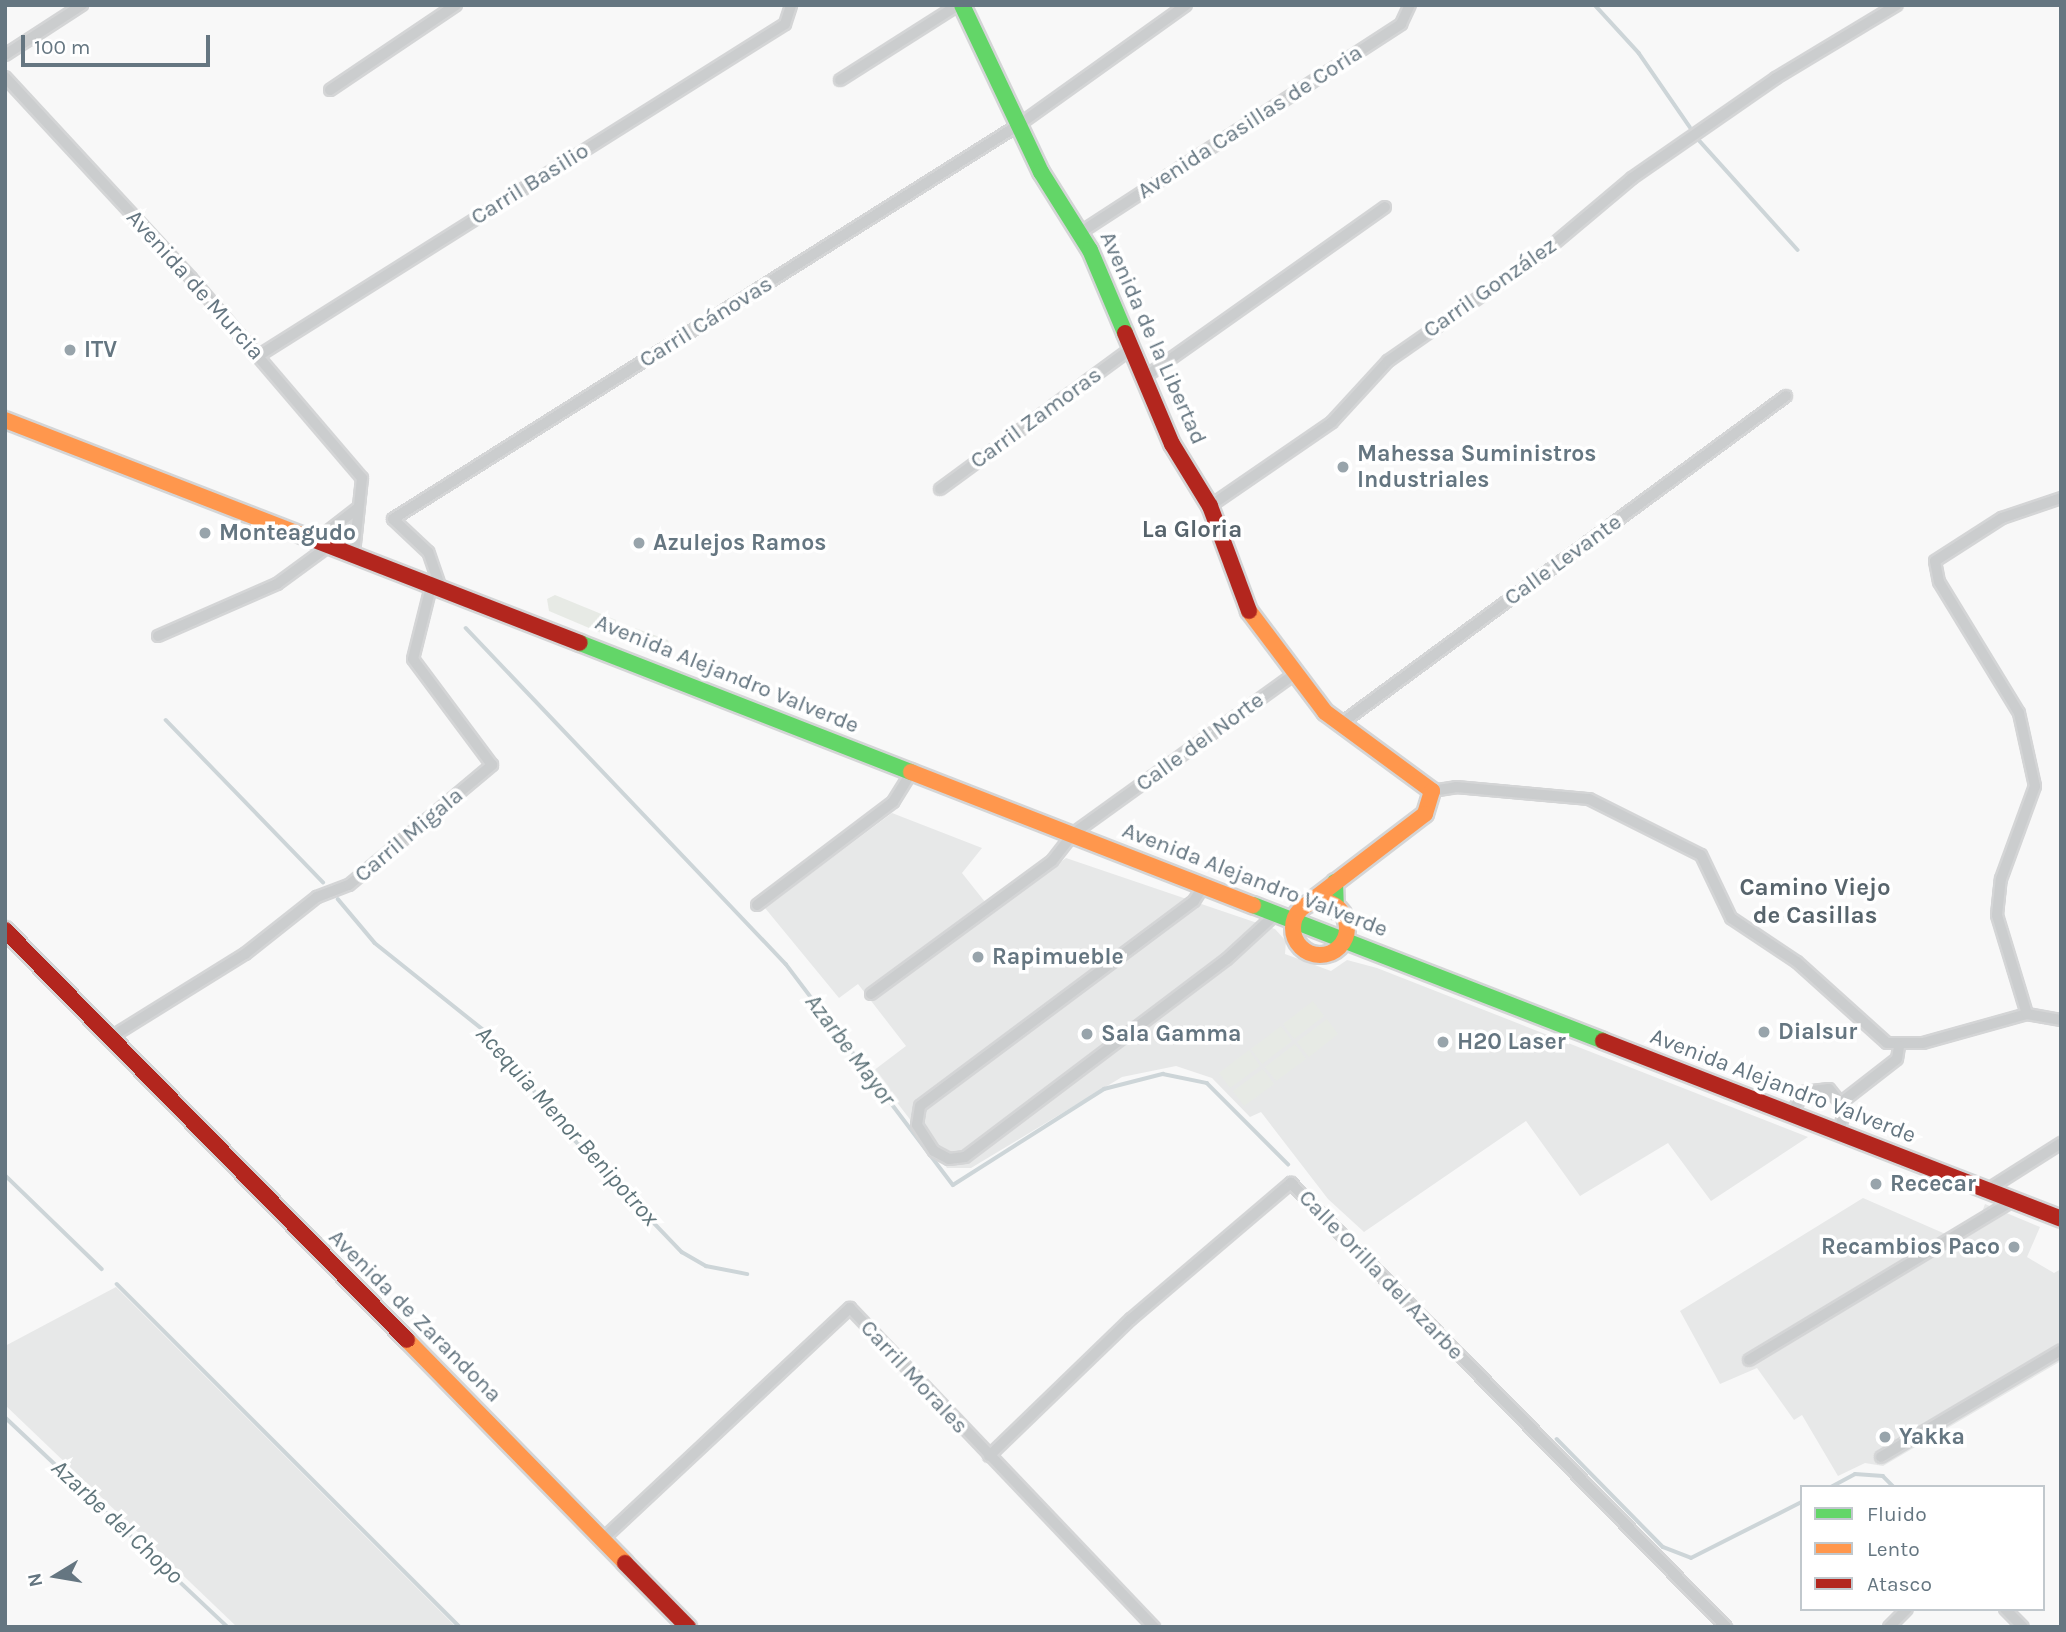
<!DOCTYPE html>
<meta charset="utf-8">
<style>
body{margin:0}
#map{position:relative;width:2066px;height:1632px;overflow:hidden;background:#f8f8f8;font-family:Karla,sans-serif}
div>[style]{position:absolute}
.built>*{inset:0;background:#e7e8e8}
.green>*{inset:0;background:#e7eae5}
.stream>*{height:3.5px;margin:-1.75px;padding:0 1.75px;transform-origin:1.75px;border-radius:1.75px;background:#cdd5d8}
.roads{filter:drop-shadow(2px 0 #d4d5d6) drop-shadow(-2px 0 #d4d5d6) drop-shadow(0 2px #d4d5d6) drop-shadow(0 -2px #d4d5d6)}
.street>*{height:10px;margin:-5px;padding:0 5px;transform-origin:5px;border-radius:5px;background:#cbcdce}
.fast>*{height:16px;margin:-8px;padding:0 8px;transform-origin:8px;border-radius:8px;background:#63d668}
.slow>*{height:16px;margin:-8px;padding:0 8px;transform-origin:8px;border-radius:8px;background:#ff974d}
.slow>.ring{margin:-8px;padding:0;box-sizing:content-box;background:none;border:16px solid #ff974d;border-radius:50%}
.jam>*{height:16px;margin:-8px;padding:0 8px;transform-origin:8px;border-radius:8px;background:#b3261e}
.dots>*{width:19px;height:19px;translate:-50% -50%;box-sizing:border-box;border:4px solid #fff;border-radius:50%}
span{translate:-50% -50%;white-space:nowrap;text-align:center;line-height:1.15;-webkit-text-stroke:7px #fff;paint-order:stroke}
.street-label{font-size:23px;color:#657681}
.poi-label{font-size:23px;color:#657681;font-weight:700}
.left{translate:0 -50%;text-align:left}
.right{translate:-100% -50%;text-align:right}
.neighbourhood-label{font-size:24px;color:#57646c;font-weight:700}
.water-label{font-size:24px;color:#60757b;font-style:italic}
.frame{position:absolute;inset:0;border:7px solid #657681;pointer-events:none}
.legend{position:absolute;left:1800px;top:1485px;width:245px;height:126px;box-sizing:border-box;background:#fff;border:2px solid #c1c8cd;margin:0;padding:9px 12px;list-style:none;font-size:21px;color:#657681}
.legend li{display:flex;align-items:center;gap:14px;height:35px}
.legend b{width:35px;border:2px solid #c1c8cd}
.north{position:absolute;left:21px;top:1541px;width:70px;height:70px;-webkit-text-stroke:5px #fff;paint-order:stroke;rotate:259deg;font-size:19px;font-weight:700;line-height:28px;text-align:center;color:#657681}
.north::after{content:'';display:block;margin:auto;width:24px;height:32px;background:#657681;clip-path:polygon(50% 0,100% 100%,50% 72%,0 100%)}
.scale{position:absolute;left:21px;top:35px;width:189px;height:32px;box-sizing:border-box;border:4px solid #657681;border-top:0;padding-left:9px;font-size:21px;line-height:24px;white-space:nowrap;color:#657681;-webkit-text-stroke:5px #fff;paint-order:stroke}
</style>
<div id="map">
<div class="built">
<div style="clip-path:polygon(892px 813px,982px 848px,962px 873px,993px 912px,1066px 858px,1275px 929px,1286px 941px,1285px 954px,1331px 971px,1347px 960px,1377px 968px,1808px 1137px,1711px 1201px,1668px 1143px,1580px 1196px,1526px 1121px,1364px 1232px,1328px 1199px,1261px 1112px,1250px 1117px,1212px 1078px,1176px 1066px,1122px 1077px,971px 1168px,947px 1168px,873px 1071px,906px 1046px,858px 984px,839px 998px,765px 908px)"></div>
<div style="clip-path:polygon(1863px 1198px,1950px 1236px,1978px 1223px,1985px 1204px,2040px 1227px,2027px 1257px,2054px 1273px,2061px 1269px,2061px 1361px,1883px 1466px,1865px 1463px,1838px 1476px,1802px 1415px,1794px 1420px,1757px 1368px,1720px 1384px,1680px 1311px)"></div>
<div style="clip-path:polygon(116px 1287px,456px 1627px,237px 1627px,5px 1405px,5px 1346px)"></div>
</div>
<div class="green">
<div style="clip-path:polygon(555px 595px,616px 620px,616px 631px,608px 636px,549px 611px,547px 599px)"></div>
<div style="clip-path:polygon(635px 628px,668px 640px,671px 650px,662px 656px,629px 643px)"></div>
<div style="clip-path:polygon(1313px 1001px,1324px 1016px,1294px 1039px,1283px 1024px)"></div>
<div style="clip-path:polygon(1327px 1019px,1338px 1034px,1309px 1057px,1297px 1042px)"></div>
<div style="clip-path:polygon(1281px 1026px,1292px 1041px,1262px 1064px,1251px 1049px)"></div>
<div style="clip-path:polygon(1295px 1044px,1306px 1059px,1276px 1081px,1265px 1067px)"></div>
<div style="clip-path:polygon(1249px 1050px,1260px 1066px,1230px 1088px,1219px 1073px)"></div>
<div style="clip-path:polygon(1263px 1069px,1274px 1084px,1244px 1106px,1233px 1091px)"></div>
</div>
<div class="stream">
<div style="left:1595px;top:5px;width:65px;rotate:47.5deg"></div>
<div style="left:1639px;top:53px;width:90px;rotate:55.4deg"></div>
<div style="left:1698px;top:139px;width:149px;rotate:48deg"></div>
<div style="left:466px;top:628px;width:464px;rotate:46.4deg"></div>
<div style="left:786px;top:964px;width:277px;rotate:52.9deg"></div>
<div style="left:953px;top:1185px;width:179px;rotate:-32.4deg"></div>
<div style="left:1104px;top:1089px;width:61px;rotate:-14.3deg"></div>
<div style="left:1163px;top:1074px;width:45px;rotate:11.6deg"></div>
<div style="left:1207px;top:1083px;width:115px;rotate:45deg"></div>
<div style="left:166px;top:720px;width:226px;rotate:45.9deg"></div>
<div style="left:338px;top:899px;width:57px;rotate:49.9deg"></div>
<div style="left:375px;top:943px;width:149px;rotate:38.7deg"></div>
<div style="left:491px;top:1036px;width:120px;rotate:51.8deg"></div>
<div style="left:565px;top:1130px;width:169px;rotate:46.2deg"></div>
<div style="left:682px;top:1252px;width:28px;rotate:30deg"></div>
<div style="left:706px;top:1266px;width:42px;rotate:11deg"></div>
<div style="left:5px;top:1175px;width:135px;rotate:44.1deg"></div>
<div style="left:117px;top:1284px;width:485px;rotate:45deg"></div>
<div style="left:5px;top:1417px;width:306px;rotate:43.3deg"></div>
<div style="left:1557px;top:1439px;width:151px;rotate:45.5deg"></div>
<div style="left:1663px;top:1547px;width:30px;rotate:21deg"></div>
<div style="left:1691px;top:1558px;width:124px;rotate:-26.8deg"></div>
<div style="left:1831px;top:1487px;width:27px;rotate:-28deg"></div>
<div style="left:1855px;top:1474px;width:28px;rotate:4deg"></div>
<div style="left:1883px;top:1476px;width:16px;rotate:45deg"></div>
</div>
<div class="roads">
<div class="street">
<div style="left:5px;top:55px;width:92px;rotate:-33deg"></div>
<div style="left:5px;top:77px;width:274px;rotate:47.2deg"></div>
<div style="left:191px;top:278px;width:263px;rotate:49.5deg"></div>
<div style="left:362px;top:478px;width:75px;rotate:96.1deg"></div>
<div style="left:840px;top:80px;width:140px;rotate:-32.4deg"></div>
<div style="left:330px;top:90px;width:152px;rotate:-34deg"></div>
<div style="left:1081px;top:232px;width:382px;rotate:-33deg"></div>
<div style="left:1401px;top:24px;width:21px;rotate:-65deg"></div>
<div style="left:258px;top:356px;width:623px;rotate:-32.21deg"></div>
<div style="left:785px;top:24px;width:20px;rotate:-72deg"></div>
<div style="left:1145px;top:377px;width:294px;rotate:-35.3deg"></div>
<div style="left:940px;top:489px;width:238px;rotate:-36.3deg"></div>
<div style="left:1210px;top:506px;width:148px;rotate:-34.5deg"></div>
<div style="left:1332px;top:422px;width:83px;rotate:-47.4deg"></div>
<div style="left:1388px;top:361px;width:189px;rotate:-34.9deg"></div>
<div style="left:1543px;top:253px;width:116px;rotate:-40.1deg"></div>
<div style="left:1632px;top:178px;width:175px;rotate:-34.8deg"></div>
<div style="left:1776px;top:78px;width:141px;rotate:-31.1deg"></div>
<div style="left:318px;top:539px;width:51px;rotate:-37.8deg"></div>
<div style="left:440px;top:586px;width:36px;rotate:-109deg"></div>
<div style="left:428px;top:552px;width:48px;rotate:-136.7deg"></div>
<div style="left:393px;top:519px;width:741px;rotate:-32.21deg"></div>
<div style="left:1020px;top:124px;width:204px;rotate:-35.6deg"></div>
<div style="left:158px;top:636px;width:130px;rotate:-23.6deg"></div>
<div style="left:277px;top:584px;width:66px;rotate:-36.3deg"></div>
<div style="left:1339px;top:725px;width:555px;rotate:-36.35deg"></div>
<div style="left:1432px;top:791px;width:24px;rotate:-9deg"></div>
<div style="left:1456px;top:787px;width:134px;rotate:5.2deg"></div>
<div style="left:1589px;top:799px;width:125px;rotate:26.6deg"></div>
<div style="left:1701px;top:855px;width:70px;rotate:64.5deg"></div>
<div style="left:1731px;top:918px;width:79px;rotate:33.7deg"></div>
<div style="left:1797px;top:962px;width:121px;rotate:42deg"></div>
<div style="left:1887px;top:1043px;width:36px"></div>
<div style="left:1923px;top:1043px;width:108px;rotate:-15.6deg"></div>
<div style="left:2027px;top:1014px;width:35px;rotate:10deg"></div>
<div style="left:1204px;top:885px;width:19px;rotate:122deg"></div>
<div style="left:1194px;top:901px;width:342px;rotate:143.2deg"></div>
<div style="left:920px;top:1106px;width:19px;rotate:99deg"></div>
<div style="left:917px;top:1125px;width:31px;rotate:57deg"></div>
<div style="left:934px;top:1151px;width:17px;rotate:28deg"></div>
<div style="left:949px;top:1159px;width:16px;rotate:-7deg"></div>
<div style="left:965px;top:1157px;width:328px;rotate:-37.1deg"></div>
<div style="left:1227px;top:959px;width:67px;rotate:-42.6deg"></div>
<div style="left:757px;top:905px;width:171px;rotate:-37.1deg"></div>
<div style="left:893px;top:802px;width:36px;rotate:-58deg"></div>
<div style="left:871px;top:994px;width:225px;rotate:-36.3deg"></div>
<div style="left:1052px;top:861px;width:36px;rotate:-52deg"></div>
<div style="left:1074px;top:833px;width:269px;rotate:-35.8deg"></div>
<div style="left:2027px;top:1014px;width:103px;rotate:-106.9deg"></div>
<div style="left:1997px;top:915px;width:36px;rotate:-84deg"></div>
<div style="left:2001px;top:879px;width:99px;rotate:-69.9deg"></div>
<div style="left:2035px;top:786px;width:75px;rotate:-102.4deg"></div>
<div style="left:2019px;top:713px;width:153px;rotate:-121.4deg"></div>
<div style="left:1939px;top:582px;width:21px;rotate:-101deg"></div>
<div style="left:1935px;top:561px;width:80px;rotate:-32.7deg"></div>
<div style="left:2002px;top:518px;width:62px;rotate:-18.7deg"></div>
<div style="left:111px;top:1037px;width:158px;rotate:-31.8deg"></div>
<div style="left:245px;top:954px;width:92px;rotate:-38.4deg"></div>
<div style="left:317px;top:897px;width:34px;rotate:-21deg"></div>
<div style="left:349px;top:885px;width:187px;rotate:-40deg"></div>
<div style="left:492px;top:765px;width:132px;rotate:-126.7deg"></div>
<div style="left:413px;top:659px;width:78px;rotate:-76deg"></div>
<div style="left:1843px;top:1101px;width:68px;rotate:-37.9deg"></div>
<div style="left:1897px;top:1059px;width:13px;rotate:-81deg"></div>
<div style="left:1791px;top:1114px;width:26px;rotate:-59deg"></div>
<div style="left:1804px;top:1092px;width:25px;rotate:-7deg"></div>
<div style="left:1829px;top:1089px;width:26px;rotate:51deg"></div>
<div style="left:1845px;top:1109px;width:24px;rotate:105deg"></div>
<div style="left:1987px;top:1190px;width:88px;rotate:-32.4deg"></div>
<div style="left:1749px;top:1360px;width:310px;rotate:-31.1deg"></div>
<div style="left:989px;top:1456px;width:197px;rotate:-44deg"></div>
<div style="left:1131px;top:1319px;width:210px;rotate:-40.4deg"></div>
<div style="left:1291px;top:1183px;width:622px;rotate:45.59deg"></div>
<div style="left:1881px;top:1457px;width:209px;rotate:-30.7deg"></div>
<div style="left:604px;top:1538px;width:337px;rotate:-43.1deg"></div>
<div style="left:850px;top:1308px;width:441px;rotate:46.4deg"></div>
<div style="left:2005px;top:1609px;width:25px;rotate:45deg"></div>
<div style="left:1889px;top:1627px;width:25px;rotate:-45deg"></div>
</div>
<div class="fast">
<div style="left:962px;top:5px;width:185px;rotate:64.7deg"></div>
<div style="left:1041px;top:172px;width:92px;rotate:57.9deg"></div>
<div style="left:1090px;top:250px;width:90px;rotate:67.1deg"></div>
<div style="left:580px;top:643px;width:355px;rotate:21.3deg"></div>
<div style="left:1335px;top:882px;width:29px;rotate:88deg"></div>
<div style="left:1253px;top:905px;width:375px;rotate:21.2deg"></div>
</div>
<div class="slow">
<div style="left:5px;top:420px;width:329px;rotate:21.2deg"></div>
<div style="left:1249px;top:611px;width:126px;rotate:53deg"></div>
<div style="left:1325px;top:712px;width:133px;rotate:36.4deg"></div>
<div style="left:1432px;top:791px;width:24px;rotate:107deg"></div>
<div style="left:1425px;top:814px;width:140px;rotate:142.6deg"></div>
<div style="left:911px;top:772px;width:367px;rotate:21.3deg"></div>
<div class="ring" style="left:1293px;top:901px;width:38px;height:38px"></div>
<div style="left:407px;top:1340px;width:312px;rotate:45.6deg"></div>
</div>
<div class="jam">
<div style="left:1125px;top:333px;width:121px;rotate:67.1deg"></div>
<div style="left:1172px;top:444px;width:73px;rotate:58.5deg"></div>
<div style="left:1210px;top:506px;width:112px;rotate:69.6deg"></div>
<div style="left:312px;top:539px;width:287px;rotate:21.2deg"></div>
<div style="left:5px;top:930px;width:574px;rotate:45.56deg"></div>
<div style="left:1603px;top:1041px;width:491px;rotate:21.2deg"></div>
<div style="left:625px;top:1563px;width:90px;rotate:45.5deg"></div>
</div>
</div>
<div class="dots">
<div style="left:70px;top:350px;background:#98a4ab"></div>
<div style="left:1343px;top:467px;background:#98a4ab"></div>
<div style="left:205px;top:533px;background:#98a4ab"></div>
<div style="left:639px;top:543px;background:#98a4ab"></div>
<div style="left:978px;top:957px;background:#98a4ab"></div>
<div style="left:1764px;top:1032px;background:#98a4ab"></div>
<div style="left:1087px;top:1034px;background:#98a4ab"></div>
<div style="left:1443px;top:1042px;background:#98a4ab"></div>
<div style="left:1876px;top:1184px;background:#98a4ab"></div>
<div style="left:2014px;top:1247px;background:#98a4ab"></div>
<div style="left:1885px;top:1437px;background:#98a4ab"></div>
</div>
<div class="street-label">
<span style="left:1250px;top:122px;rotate:-33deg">Avenida Casillas de Coria</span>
<span style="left:530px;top:184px;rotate:-32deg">Carril Basilio</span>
<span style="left:195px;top:285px;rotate:48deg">Avenida de Murcia</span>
<span style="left:1490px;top:288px;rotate:-35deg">Carril González</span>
<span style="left:706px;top:322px;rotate:-32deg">Carril Cánovas</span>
<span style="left:1153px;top:338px;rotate:66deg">Avenida de la Libertad</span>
<span style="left:1036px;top:418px;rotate:-36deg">Carril Zamoras</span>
<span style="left:1563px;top:560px;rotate:-36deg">Calle Levante</span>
<span style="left:727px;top:674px;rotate:22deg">Avenida Alejandro Valverde</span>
<span style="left:1200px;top:742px;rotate:-36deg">Calle del Norte</span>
<span style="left:409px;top:835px;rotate:-40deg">Carril Migala</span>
<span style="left:1255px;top:880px;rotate:21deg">Avenida Alejandro Valverde</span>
<span style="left:1783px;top:1086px;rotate:21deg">Avenida Alejandro Valverde</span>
<span style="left:1381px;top:1275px;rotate:46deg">Calle Orilla del Azarbe</span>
<span style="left:415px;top:1316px;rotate:45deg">Avenida de Zarandona</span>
<span style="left:914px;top:1377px;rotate:47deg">Carril Morales</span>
</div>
<div class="poi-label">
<span class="left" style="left:84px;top:350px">ITV</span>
<span class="left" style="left:1357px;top:467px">Mahessa Suministros<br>Industriales</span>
<span class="left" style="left:219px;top:533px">Monteagudo</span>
<span class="left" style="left:653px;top:543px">Azulejos Ramos</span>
<span class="left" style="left:992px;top:957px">Rapimueble</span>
<span class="left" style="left:1778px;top:1032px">Dialsur</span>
<span class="left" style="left:1101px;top:1034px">Sala Gamma</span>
<span class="left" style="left:1457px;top:1042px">H20 Laser</span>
<span class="left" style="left:1890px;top:1184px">Rececar</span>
<span class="right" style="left:2000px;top:1247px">Recambios Paco</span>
<span class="left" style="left:1899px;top:1437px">Yakka</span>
</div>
<div class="neighbourhood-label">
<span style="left:1192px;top:530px">La Gloria</span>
<span style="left:1815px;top:902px">Camino Viejo<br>de Casillas</span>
</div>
<div class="water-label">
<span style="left:850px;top:1050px;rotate:53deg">Azarbe Mayor</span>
<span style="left:567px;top:1126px;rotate:48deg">Acequia Menor Benipotrox</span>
<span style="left:117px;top:1522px;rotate:43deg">Azarbe del Chopo</span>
</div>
<div class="frame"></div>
<ul class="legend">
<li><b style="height:9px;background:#63d668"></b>Fluido</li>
<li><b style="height:9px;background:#ff974d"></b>Lento</li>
<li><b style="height:9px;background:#b3261e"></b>Atasco</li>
</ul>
<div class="north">N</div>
<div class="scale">100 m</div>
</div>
